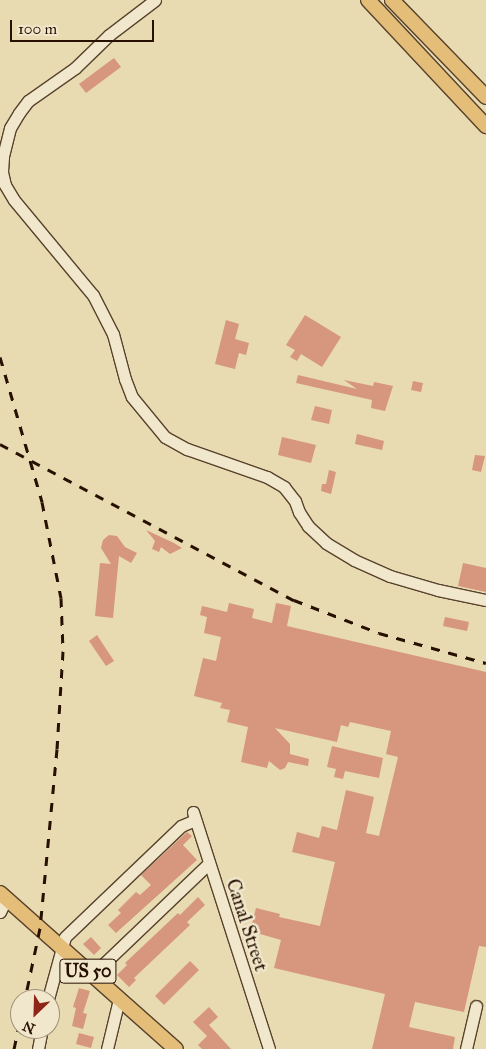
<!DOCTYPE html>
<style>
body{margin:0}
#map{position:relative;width:486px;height:1049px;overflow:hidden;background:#e8dab1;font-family:"IM FELL Great Primer",serif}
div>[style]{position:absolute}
.building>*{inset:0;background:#d7967e}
.roads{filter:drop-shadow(1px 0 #58422c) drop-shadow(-1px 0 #58422c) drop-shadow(0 1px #58422c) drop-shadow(0 -1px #58422c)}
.minor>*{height:11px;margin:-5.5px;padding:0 5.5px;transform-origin:5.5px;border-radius:5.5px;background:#f0e7cc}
.major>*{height:14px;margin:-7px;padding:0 7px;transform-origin:7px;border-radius:7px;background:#e4bd78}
.rail>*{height:3px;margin-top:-1.5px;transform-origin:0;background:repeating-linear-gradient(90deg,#281000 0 9px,transparent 0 18px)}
span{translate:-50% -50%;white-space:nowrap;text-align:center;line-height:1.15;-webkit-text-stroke:5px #f0e7cc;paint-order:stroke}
.shield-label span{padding:1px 4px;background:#f0e7cc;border:1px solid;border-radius:4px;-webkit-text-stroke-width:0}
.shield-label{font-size:18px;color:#281000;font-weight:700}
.street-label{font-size:19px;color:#281000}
.north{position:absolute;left:10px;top:989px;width:50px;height:50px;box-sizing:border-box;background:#f0e7cc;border:1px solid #a0917a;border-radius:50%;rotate:204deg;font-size:14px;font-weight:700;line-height:20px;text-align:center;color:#281000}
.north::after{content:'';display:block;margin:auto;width:18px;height:22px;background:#8f2418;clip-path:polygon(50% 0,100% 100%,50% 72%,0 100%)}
.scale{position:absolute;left:10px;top:20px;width:144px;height:22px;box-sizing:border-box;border:2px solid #281000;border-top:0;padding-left:6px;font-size:15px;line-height:18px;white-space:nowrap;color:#281000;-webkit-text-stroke:4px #f0e7cc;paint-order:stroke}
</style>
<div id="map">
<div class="building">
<div style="clip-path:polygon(114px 58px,121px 67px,86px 93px,79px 84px)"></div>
<div style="clip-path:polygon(305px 315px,341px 337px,322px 367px,301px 354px,297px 361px,290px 357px,295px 350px,286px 345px)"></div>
<div style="clip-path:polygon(226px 320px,239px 324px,235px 339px,249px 343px,246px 355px,239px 353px,235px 369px,215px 364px)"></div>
<div style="clip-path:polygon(298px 375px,357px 389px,344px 380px,373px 386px,374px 382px,393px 386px,385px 411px,371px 408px,372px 400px,296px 383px)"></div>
<div style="clip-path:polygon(413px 381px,423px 383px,421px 392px,411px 390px)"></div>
<div style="clip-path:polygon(315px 406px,332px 410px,329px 424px,311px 420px)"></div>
<div style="clip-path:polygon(357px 434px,384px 441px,382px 450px,355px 444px)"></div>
<div style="clip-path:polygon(282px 437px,316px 445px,311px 463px,278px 455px)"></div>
<div style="clip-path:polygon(475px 455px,485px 456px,481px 472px,472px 470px)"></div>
<div style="clip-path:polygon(329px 470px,336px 472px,331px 494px,321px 491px,322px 484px,326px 484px)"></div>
<div style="clip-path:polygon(146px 530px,174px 543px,182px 548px,170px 554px,161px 547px,159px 552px,152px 549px,155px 541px)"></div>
<div style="clip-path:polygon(109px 535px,117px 536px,125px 547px,137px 553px,131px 563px,119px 556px,113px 618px,95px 616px,100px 563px,111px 564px,101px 548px,103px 540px)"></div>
<div style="clip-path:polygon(463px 563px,486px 568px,486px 592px,458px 586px)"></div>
<div style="clip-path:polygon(229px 603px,254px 609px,252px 618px,272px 623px,276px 603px,291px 606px,287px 626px,486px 672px,486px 947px,479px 946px,464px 1012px,415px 1002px,409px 1027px,455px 1037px,453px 1049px,372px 1049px,385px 994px,274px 968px,281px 940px,250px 931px,256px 908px,280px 914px,279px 917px,320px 926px,335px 862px,292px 852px,297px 832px,319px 838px,322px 826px,337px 830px,346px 790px,374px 797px,366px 833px,379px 836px,398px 757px,386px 754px,391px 731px,350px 722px,348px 727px,341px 725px,337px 742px,275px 728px,290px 744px,290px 754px,309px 759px,308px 766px,288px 762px,285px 768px,280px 770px,269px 761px,267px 768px,241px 762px,248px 727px,227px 722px,230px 710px,220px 708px,222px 703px,194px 696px,203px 658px,216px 661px,221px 637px,204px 633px,207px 617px,200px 615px,202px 606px,227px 612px)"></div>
<div style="clip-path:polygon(445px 617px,469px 622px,467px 631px,443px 626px)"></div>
<div style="clip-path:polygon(97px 635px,114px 661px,106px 666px,89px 641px)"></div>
<div style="clip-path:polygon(332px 746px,383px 758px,379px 778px,345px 771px,343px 779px,334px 777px,336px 769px,327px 767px)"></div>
<div style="clip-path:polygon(187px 832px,192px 836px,183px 845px,197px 860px,116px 933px,108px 925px,121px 913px,118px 910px,136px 892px,140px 895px,151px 885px,141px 875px)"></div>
<div style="clip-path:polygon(198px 897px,205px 905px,187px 922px,190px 925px,134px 978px,136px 980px,129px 987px,117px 975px,127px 965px,125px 963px,178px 913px,180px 915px)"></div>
<div style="clip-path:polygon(91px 937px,101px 948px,94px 955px,83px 944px)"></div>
<div style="clip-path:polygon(190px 961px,199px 970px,164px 1005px,155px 996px)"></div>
<div style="clip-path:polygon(79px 988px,90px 991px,83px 1013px,87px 1014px,83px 1029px,72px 1026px,76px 1008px,73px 1007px)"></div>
<div style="clip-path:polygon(209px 1007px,218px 1017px,209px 1025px,231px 1049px,202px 1049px,198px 1045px,207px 1036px,193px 1022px)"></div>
<div style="clip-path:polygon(79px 1033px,94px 1037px,91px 1048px,76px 1044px)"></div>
</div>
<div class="roads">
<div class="minor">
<div style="left:155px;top:0;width:58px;rotate:142.7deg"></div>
<div style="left:109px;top:35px;width:47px;rotate:135.9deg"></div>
<div style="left:75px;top:68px;width:57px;rotate:144.9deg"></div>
<div style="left:28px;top:101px;width:15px;rotate:127deg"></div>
<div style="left:19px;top:113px;width:17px;rotate:121deg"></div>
<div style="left:10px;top:128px;width:30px;rotate:104deg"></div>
<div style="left:3px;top:157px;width:15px;rotate:94deg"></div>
<div style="left:2px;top:172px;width:13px;rotate:77deg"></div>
<div style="left:5px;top:185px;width:17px;rotate:59deg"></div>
<div style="left:14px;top:200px;width:124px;rotate:50.3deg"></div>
<div style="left:93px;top:295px;width:44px;rotate:62.9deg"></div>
<div style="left:113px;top:334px;width:47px;rotate:75.1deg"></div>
<div style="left:125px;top:379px;width:19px;rotate:69deg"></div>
<div style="left:132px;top:397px;width:52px;rotate:50.5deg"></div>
<div style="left:165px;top:437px;width:25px;rotate:29deg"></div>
<div style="left:187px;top:449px;width:85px;rotate:19.3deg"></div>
<div style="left:267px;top:477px;width:20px;rotate:30deg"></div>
<div style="left:284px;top:487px;width:18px;rotate:52deg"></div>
<div style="left:295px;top:501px;width:12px;rotate:70deg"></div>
<div style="left:299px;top:512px;width:17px;rotate:57deg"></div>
<div style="left:308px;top:526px;width:25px;rotate:43deg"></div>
<div style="left:326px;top:543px;width:33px;rotate:31deg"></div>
<div style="left:354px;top:560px;width:39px;rotate:24deg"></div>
<div style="left:390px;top:576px;width:50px;rotate:16.3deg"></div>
<div style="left:438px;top:590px;width:49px;rotate:11.8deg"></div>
<div style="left:193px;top:812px;width:249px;rotate:72.2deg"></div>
<div style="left:0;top:912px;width:14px;rotate:-65deg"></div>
<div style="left:92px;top:975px;width:162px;rotate:-43.7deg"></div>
<div style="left:48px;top:999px;width:64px;rotate:-74.7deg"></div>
<div style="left:65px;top:937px;width:161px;rotate:-43.7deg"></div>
<div style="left:181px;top:826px;width:15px;rotate:-23deg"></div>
<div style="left:38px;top:1049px;width:20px;rotate:-79deg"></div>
<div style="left:107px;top:1049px;width:51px;rotate:-76.5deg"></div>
<div style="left:466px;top:1049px;width:44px;rotate:-76.9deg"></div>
</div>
<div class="major">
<div style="left:368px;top:0;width:173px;rotate:46.9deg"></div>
<div style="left:392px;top:0;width:135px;rotate:45.9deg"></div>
<div style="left:0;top:893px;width:235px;rotate:41.6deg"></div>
</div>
</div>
<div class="rail">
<div style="left:0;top:357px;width:151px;rotate:73.8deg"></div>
<div style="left:42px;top:502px;width:98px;rotate:78.8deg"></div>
<div style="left:61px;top:598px;width:53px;rotate:87.8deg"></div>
<div style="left:63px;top:651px;width:98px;rotate:93.5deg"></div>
<div style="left:57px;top:749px;width:180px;rotate:95.4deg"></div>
<div style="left:40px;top:928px;width:73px;rotate:101.9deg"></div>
<div style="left:0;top:444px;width:333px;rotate:28deg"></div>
<div style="left:294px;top:600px;width:91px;rotate:21.2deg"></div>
<div style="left:379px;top:633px;width:111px;rotate:15.7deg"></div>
<div style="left:14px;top:1049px;width:30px;rotate:-78deg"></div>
</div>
<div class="shield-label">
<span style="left:88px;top:971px">US 50</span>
</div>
<div class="street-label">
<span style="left:247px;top:925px;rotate:72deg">Canal Street</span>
</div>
<div class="north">N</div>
<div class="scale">100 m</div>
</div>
